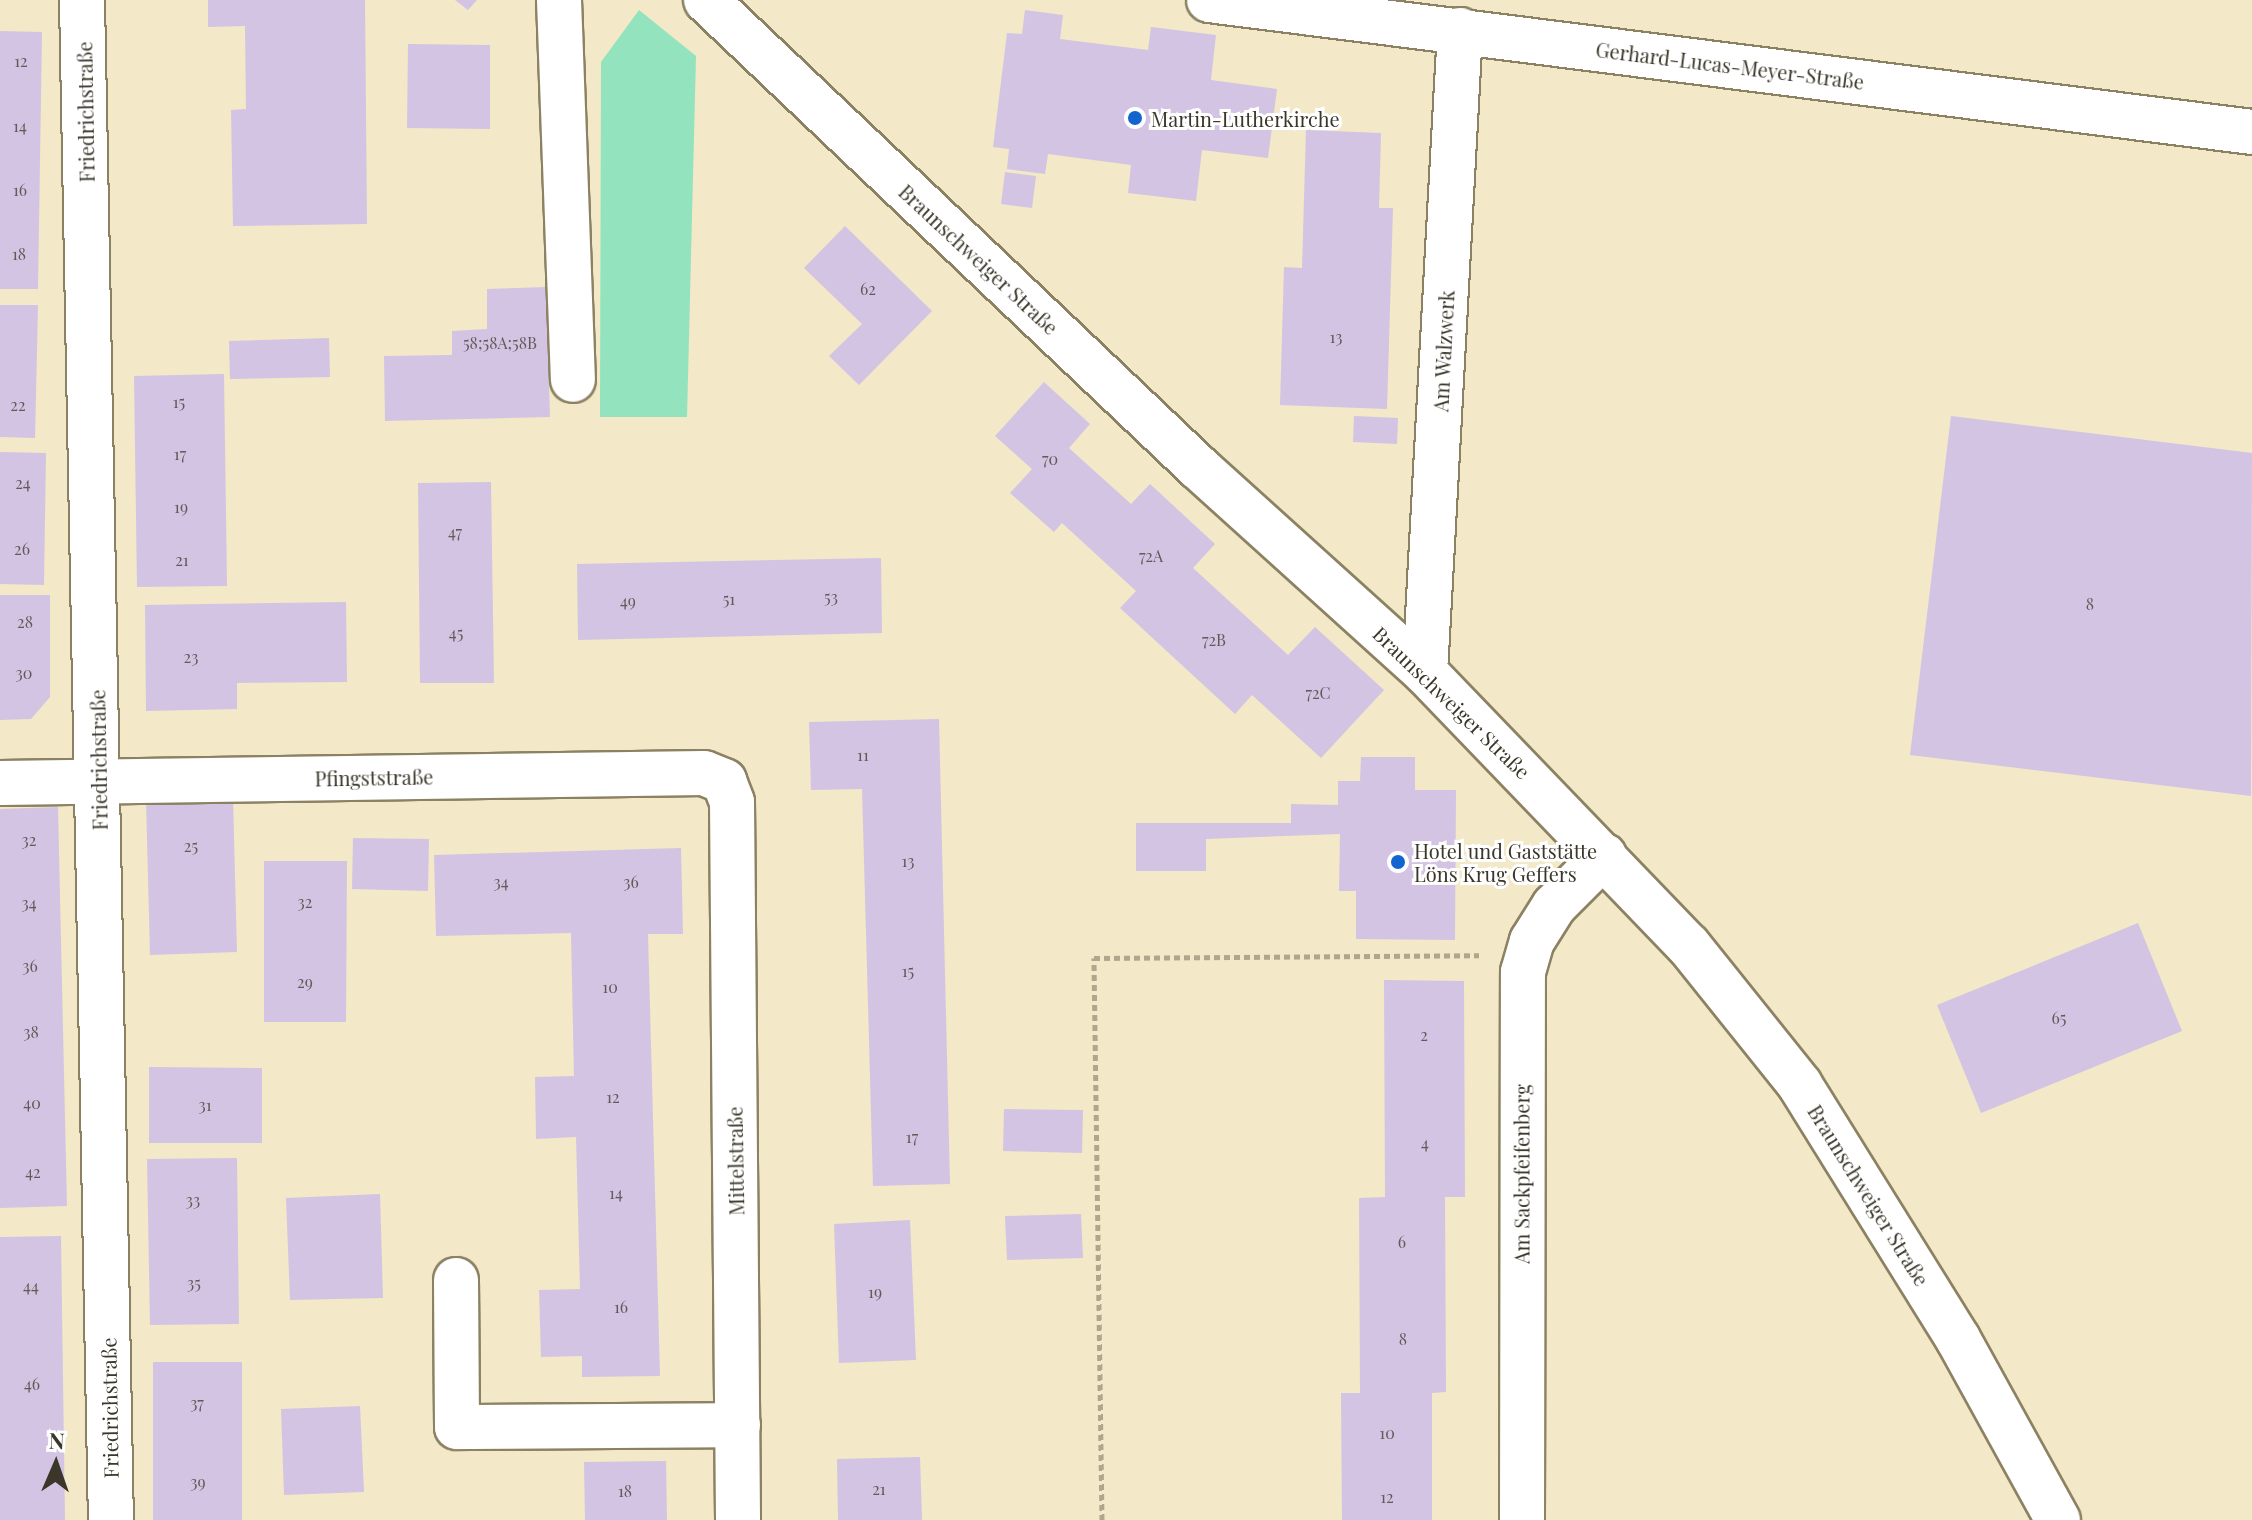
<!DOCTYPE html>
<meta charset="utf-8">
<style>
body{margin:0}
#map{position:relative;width:2252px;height:1520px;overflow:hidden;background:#f3e8c7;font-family:"Playfair Display",serif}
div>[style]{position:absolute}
.green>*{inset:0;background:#92e3be}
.building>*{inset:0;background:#d3c4e3}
.path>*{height:5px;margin-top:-2.5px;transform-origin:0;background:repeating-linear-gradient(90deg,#afa68d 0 6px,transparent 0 10px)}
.roads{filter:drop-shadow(2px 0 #8c8263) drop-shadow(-2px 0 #8c8263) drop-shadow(0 2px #8c8263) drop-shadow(0 -2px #8c8263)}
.minor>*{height:44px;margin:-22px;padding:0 22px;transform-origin:22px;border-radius:22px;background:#fff}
.dots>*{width:22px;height:22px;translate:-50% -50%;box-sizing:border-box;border:4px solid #fff;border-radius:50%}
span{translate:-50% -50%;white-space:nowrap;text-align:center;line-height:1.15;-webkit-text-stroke:6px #fff;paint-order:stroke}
.number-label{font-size:16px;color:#605a58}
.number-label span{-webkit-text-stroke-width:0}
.street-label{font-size:20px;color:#3a3629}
.poi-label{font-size:20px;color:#3a3629}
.left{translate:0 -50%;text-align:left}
.north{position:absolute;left:16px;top:1424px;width:80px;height:80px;-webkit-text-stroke:6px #fff;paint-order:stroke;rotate:2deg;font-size:22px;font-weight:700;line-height:32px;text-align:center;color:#3a3629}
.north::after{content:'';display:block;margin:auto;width:28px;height:36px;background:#3a3629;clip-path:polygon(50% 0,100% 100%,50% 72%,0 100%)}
</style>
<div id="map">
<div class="green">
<div style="clip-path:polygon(639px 10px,696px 56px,687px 417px,600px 417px,601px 62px)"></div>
</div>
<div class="building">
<div style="clip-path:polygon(208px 0,365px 0,367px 224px,233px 226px,231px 110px,246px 109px,245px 26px,208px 27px)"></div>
<div style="clip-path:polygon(455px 0,477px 0,468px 10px)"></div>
<div style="clip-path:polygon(1025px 10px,1063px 15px,1060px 39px,1148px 50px,1151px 27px,1216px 35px,1211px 80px,1277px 89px,1268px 158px,1202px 150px,1196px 201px,1128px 193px,1131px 165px,1048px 154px,1045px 174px,1007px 169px,1009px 149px,993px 147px,1007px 33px,1022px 34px)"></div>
<div style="clip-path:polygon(0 31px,42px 32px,38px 289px,0 289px)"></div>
<div style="clip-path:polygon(408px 44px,490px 45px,490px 129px,407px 128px)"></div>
<div style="clip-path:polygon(1306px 130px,1381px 133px,1379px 208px,1393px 208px,1387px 409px,1280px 405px,1284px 267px,1302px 268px)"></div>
<div style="clip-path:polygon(1005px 172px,1036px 176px,1032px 208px,1001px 204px)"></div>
<div style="clip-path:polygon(845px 226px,932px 311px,859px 385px,829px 356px,862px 324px,804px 268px)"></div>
<div style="clip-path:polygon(546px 287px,550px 417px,385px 421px,384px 356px,452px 355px,452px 331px,487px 329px,487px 289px)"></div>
<div style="clip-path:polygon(0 305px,38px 305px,35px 438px,0 437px)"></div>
<div style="clip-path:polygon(329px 338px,330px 377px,230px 379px,229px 341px)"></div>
<div style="clip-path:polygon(224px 374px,227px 586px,137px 587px,134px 376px)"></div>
<div style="clip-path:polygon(1044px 382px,1090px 424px,1069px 448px,1131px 504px,1150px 484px,1215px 544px,1193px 568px,1288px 655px,1315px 627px,1384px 690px,1321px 758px,1252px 695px,1235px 714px,1120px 608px,1136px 591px,1062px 523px,1054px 532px,1010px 493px,1032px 469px,995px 436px)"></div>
<div style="clip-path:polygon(1354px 416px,1398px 418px,1397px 444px,1353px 442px)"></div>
<div style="clip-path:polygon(1951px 416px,2252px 453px,2251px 796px,1910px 755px)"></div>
<div style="clip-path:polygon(0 452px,46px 453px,44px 585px,0 584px)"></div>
<div style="clip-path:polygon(491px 482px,494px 683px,420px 683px,418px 483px)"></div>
<div style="clip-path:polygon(881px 558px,882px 633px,578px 640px,577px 564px)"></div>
<div style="clip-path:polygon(0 595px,50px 595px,50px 697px,31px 719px,0 720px)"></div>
<div style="clip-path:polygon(346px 602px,347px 682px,237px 683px,237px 709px,146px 711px,145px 605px)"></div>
<div style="clip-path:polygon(939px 719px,950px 1184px,873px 1186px,862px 789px,811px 790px,809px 722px)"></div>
<div style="clip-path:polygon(1361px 757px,1415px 757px,1415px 790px,1456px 790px,1455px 940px,1356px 939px,1356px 891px,1339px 891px,1340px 834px,1206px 839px,1206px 871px,1136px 871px,1136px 823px,1291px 823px,1291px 804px,1338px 805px,1338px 781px,1360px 781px)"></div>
<div style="clip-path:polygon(233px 799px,237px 952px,150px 955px,146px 801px)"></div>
<div style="clip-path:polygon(58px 807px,67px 1206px,0 1208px,0 809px)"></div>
<div style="clip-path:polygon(353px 838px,429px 839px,428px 891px,352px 889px)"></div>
<div style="clip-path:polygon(681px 848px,683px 934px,648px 934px,660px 1376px,582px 1377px,582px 1356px,541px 1357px,539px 1290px,580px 1289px,576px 1137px,536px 1139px,535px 1077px,574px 1076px,571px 933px,436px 936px,434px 855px)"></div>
<div style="clip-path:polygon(264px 861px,347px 861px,346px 1022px,264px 1022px)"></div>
<div style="clip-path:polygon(2138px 923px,2182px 1031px,1981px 1113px,1937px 1005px)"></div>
<div style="clip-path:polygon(1384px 980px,1464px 981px,1465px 1197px,1445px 1197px,1446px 1392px,1432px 1393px,1432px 1520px,1342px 1520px,1341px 1393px,1360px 1393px,1359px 1198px,1385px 1197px)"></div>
<div style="clip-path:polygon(149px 1067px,262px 1068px,262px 1143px,149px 1143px)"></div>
<div style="clip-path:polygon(1004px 1109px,1083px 1110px,1082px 1153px,1003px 1151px)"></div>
<div style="clip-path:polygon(237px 1158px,239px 1324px,150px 1325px,147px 1159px)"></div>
<div style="clip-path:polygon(380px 1194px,383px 1298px,290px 1300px,286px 1198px)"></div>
<div style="clip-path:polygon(1081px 1214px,1083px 1258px,1007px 1260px,1005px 1216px)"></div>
<div style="clip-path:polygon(910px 1220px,916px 1360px,839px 1363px,834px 1224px)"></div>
<div style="clip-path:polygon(61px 1236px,65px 1520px,0 1520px,0 1237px)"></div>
<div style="clip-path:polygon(153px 1362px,242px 1362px,242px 1520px,153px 1520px)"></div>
<div style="clip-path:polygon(360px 1406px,364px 1492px,284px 1495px,281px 1409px)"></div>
<div style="clip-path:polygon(920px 1457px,922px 1520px,838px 1520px,837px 1459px)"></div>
<div style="clip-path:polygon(666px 1461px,667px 1520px,585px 1520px,584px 1462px)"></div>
</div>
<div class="path">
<div style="left:1102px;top:1520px;width:562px;rotate:-90.82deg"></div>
<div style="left:1094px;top:958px;width:385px;rotate:-0.4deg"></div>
</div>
<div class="roads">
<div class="minor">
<div style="left:82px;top:0;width:1520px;rotate:88.91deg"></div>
<div style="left:559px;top:0;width:380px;rotate:87.9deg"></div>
<div style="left:706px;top:0;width:678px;rotate:43.51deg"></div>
<div style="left:1198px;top:467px;width:306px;rotate:42.1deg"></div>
<div style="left:1425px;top:672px;width:379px;rotate:46.1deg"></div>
<div style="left:1688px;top:945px;width:179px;rotate:51.3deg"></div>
<div style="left:1800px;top:1085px;width:299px;rotate:58.1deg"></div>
<div style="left:1958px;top:1339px;width:207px;rotate:61.1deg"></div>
<div style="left:1209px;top:0;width:1051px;rotate:7.21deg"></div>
<div style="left:1425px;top:672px;width:643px;rotate:-86.88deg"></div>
<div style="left:0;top:783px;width:704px;rotate:-0.81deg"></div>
<div style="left:704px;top:773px;width:22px;rotate:22deg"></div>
<div style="left:724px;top:781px;width:22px;rotate:69deg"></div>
<div style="left:732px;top:802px;width:718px;rotate:89.52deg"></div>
<div style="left:456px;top:1280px;width:147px;rotate:89.6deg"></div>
<div style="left:457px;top:1427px;width:281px;rotate:-0.4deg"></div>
<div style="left:1522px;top:1520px;width:548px;rotate:-89.9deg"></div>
<div style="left:1523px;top:972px;width:32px;rotate:-74deg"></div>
<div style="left:1532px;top:941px;width:41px;rotate:-57.8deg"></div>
<div style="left:1554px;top:906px;width:71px;rotate:-45deg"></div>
</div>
</div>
<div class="dots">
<div style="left:1135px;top:118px;background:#1264ce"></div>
<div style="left:1398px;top:862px;background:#1264ce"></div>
</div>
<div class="number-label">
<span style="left:21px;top:61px">12</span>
<span style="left:20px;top:126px">14</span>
<span style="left:20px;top:190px">16</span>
<span style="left:19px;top:254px">18</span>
<span style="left:868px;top:289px">62</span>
<span style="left:1336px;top:337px">13</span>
<span style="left:500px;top:343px">58;58A;58B</span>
<span style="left:179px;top:402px">15</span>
<span style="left:18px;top:405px">22</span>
<span style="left:180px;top:454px">17</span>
<span style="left:1050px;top:459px">70</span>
<span style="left:23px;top:483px">24</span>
<span style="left:181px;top:507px">19</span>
<span style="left:455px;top:532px">47</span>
<span style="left:22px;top:549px">26</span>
<span style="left:1151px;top:556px">72A</span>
<span style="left:182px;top:560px">21</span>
<span style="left:831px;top:597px">53</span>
<span style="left:729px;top:599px">51</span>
<span style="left:628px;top:601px">49</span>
<span style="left:2090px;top:604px">8</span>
<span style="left:25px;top:622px">28</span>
<span style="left:456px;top:633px">45</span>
<span style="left:1214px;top:640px">72B</span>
<span style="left:191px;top:657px">23</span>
<span style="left:24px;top:673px">30</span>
<span style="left:1318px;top:693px">72C</span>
<span style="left:863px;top:755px">11</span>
<span style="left:29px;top:840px">32</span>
<span style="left:191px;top:846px">25</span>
<span style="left:908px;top:861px">13</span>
<span style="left:501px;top:882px">34</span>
<span style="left:631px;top:882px">36</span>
<span style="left:305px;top:902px">32</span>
<span style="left:29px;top:903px">34</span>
<span style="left:30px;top:966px">36</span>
<span style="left:908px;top:971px">15</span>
<span style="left:305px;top:982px">29</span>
<span style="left:610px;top:987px">10</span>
<span style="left:2059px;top:1018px">65</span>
<span style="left:31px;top:1032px">38</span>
<span style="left:1424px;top:1035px">2</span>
<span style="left:613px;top:1097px">12</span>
<span style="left:32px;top:1103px">40</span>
<span style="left:205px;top:1105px">31</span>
<span style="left:912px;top:1137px">17</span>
<span style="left:1425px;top:1143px">4</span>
<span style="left:33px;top:1172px">42</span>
<span style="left:616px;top:1193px">14</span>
<span style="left:193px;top:1200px">33</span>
<span style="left:1402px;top:1242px">6</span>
<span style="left:194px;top:1283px">35</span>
<span style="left:31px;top:1286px">44</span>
<span style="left:875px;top:1292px">19</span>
<span style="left:621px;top:1307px">16</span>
<span style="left:1403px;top:1339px">8</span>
<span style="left:32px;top:1384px">46</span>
<span style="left:197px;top:1403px">37</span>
<span style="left:1387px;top:1433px">10</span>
<span style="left:198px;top:1482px">39</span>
<span style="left:879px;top:1489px">21</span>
<span style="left:625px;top:1491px">18</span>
<span style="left:1387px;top:1497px">12</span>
</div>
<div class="street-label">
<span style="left:1730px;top:65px;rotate:7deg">Gerhard-Lucas-Meyer-Straße</span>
<span style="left:85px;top:112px;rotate:-91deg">Friedrichstraße</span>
<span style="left:979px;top:259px;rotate:43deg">Braunschweiger Straße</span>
<span style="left:1443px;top:351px;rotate:-87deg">Am Walzwerk</span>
<span style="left:1452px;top:702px;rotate:44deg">Braunschweiger Straße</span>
<span style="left:98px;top:760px;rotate:-91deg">Friedrichstraße</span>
<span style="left:374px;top:777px;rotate:-1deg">Pfingststraße</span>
<span style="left:735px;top:1161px;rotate:-91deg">Mittelstraße</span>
<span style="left:1521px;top:1174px;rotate:-90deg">Am Sackpfeifenberg</span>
<span style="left:1869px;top:1195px;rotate:58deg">Braunschweiger Straße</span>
<span style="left:109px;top:1408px;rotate:-91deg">Friedrichstraße</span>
</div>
<div class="poi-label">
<span class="left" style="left:1151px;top:118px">Martin-Lutherkirche</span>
<span class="left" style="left:1414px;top:862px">Hotel und Gaststätte<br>Löns Krug Geffers</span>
</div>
<div class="north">N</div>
</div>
